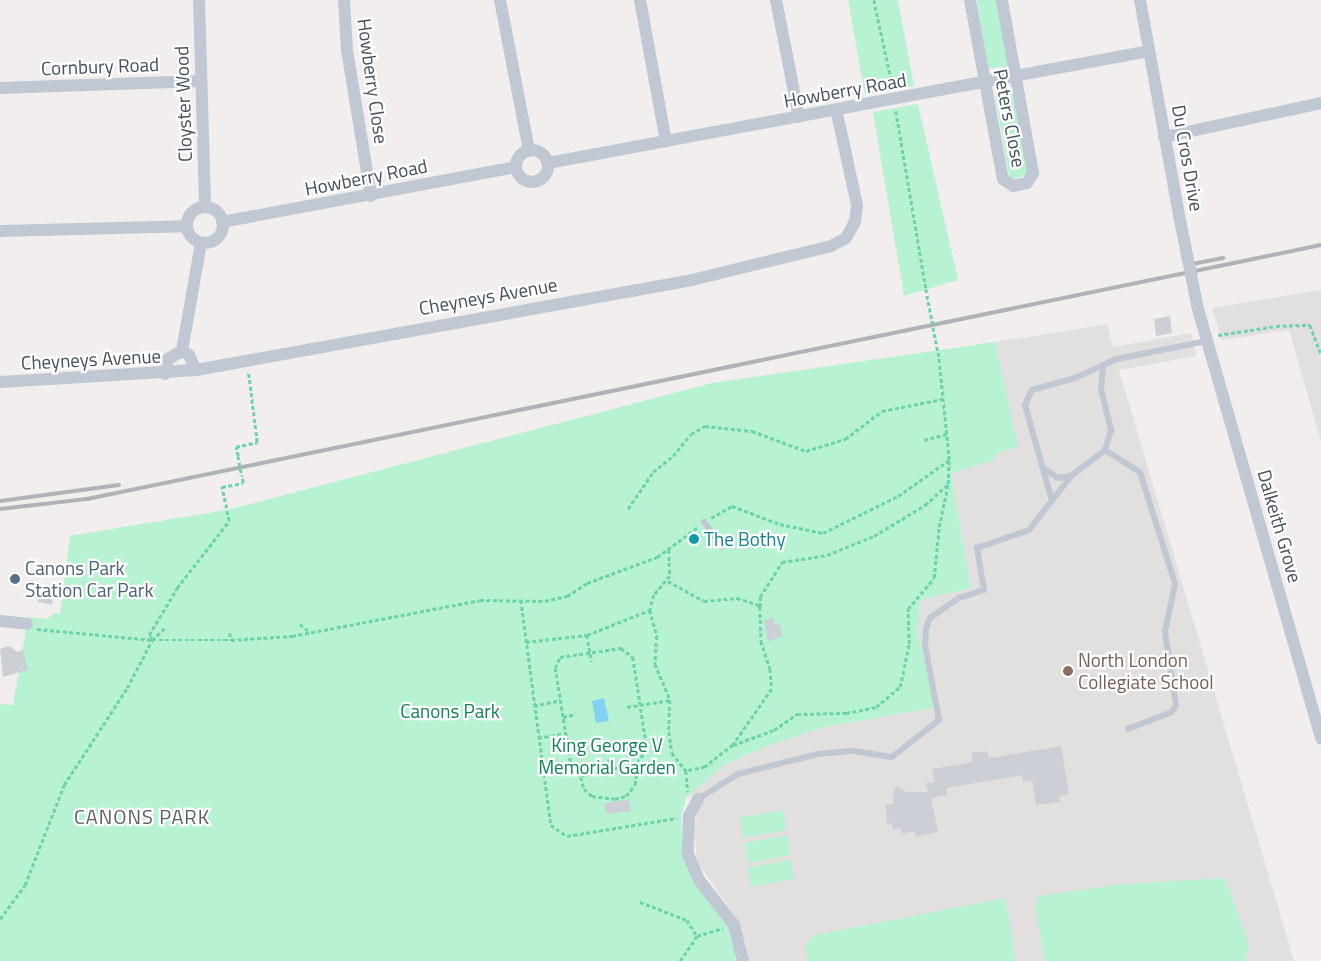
<!DOCTYPE html>
<style>
body{margin:0}
#map{position:relative;width:1321px;height:961px;overflow:hidden;background:#f1eeed;font-family:"Titillium Web",sans-serif}
div>[style]{position:absolute}
.education>*{inset:0;background:#e2dfdf}
.green>*{inset:0;background:#b7f2d3}
.water>*{inset:0;background:#81d1f3}
.building>*{inset:0;background:#cccfd6}
.path>*{height:2.5px;margin-top:-1.25px;transform-origin:0;background:repeating-linear-gradient(90deg,#6dd3aa 0 4px,transparent 0 6.5px)}
.service>*{height:6px;margin:-3px;padding:0 3px;transform-origin:3px;border-radius:3px;background:#c0c8d4}
.minor>*{height:12px;margin:-6px;padding:0 6px;transform-origin:6px;border-radius:6px;background:#c0c8d4}
.minor>.ring{margin:-6px;padding:0;box-sizing:content-box;background:none;border:12px solid #c0c8d4;border-radius:50%}
.rail>*{height:4px;margin:-2px;padding:0 2px;transform-origin:2px;border-radius:2px;background:#afb2b9}
.path-bridge>*{height:2.5px;margin-top:-1.25px;transform-origin:0;background:repeating-linear-gradient(90deg,#6dd3aa 0 4px,transparent 0 6.5px)}
.minor-bridge>*{height:12px;margin:-6px;padding:0 6px;transform-origin:6px;border-radius:6px;background:#c0c8d4}
.dots>*{width:14px;height:14px;translate:-50% -50%;box-sizing:border-box;border:2px solid #fff;border-radius:50%}
span{translate:-50% -50%;white-space:nowrap;text-align:center;line-height:1.15;-webkit-text-stroke:4.5px #fff;paint-order:stroke}
.street-label{font-size:19px;color:#444f5d}
.culture-label{font-size:19px;color:#0d838f}
.left{translate:0 -50%;text-align:left}
.service-label{font-size:19px;color:#4e5e75}
.education-label{font-size:19px;color:#785e54}
.park-label{font-size:19px;color:#0f8454}
.neighbourhood-label{font-size:20px;color:#5a5d63;letter-spacing:1px}
</style>
<div id="map">
<div class="education">
<div style="clip-path:polygon(1321px 290px,1321px 442px,1289px 330px,1222px 340px,1212px 308px)"></div>
<div style="clip-path:polygon(1107px 324px,1113px 347px,1191px 333px,1197px 356px,1119px 370px,1294px 961px,748px 961px,733px 913px,697px 862px,694px 826px,701px 801px,690px 794px,724px 765px,765px 747px,821px 728px,937px 707px,918px 635px,920px 599px,971px 588px,951px 473px,996px 460px,995px 454px,1017px 447px,995px 342px)"></div>
</div>
<div class="green">
<div style="clip-path:polygon(848px 0,898px 0,914px 86px,865px 95px)"></div>
<div style="clip-path:polygon(977px 0,997px 0,1009px 66px,988px 69px)"></div>
<div style="clip-path:polygon(1013px 92px,1028px 175px,1010px 180px,995px 96px)"></div>
<div style="clip-path:polygon(918px 104px,958px 280px,904px 296px,873px 112px)"></div>
<div style="clip-path:polygon(995px 342px,1018px 447px,995px 454px,996px 460px,951px 473px,971px 588px,920px 600px,918px 635px,937px 707px,821px 728px,765px 747px,724px 765px,686px 798px,681px 818px,682px 835px,731px 930px,739px 961px,0 961px,0 704px,13px 705px,28px 617px,47px 619px,55px 613px,60px 614px,70px 536px,227px 510px,712px 383px)"></div>
<div style="clip-path:polygon(783px 810px,786px 830px,743px 838px,740px 817px)"></div>
<div style="clip-path:polygon(787px 835px,791px 855px,748px 863px,744px 843px)"></div>
<div style="clip-path:polygon(791px 860px,794px 879px,751px 887px,748px 868px)"></div>
<div style="clip-path:polygon(1225px 878px,1249px 945px,1244px 961px,1045px 961px,1035px 907px,1039px 896px,1122px 884px)"></div>
<div style="clip-path:polygon(1005px 898px,1016px 961px,808px 961px,805px 949px,808px 941px,815px 935px)"></div>
</div>
<div class="water">
<div style="clip-path:polygon(604px 698px,609px 721px,596px 723px,592px 701px)"></div>
</div>
<div class="building">
<div style="clip-path:polygon(1170px 316px,1172px 333px,1156px 336px,1154px 319px)"></div>
<div style="clip-path:polygon(40px 589px,54px 591px,52px 605px,38px 602px)"></div>
<div style="clip-path:polygon(773px 618px,775px 625px,780px 624px,782px 636px,768px 642px,764px 620px)"></div>
<div style="clip-path:polygon(10px 646px,17px 652px,23px 650px,28px 670px,3px 677px,0 649px)"></div>
<div style="clip-path:polygon(1061px 746px,1069px 794px,1059px 796px,1060px 802px,1036px 805px,1032px 780px,1023px 782px,1022px 775px,946px 788px,947px 795px,931px 798px,938px 832px,916px 837px,914px 831px,902px 834px,901px 828px,893px 830px,892px 823px,887px 824px,886px 805px,894px 803px,893px 795px,896px 786px,906px 792px,928px 792px,926px 783px,934px 782px,932px 769px,973px 762px,971px 753px,987px 751px,989px 758px)"></div>
<div style="clip-path:polygon(629px 800px,631px 811px,607px 814px,604px 803px)"></div>
</div>
<div class="path">
<div style="left:874px;top:0;width:90px;rotate:77.8deg"></div>
<div style="left:896px;top:111px;width:181px;rotate:80.4deg"></div>
<div style="left:1218px;top:335px;width:59px;rotate:-8.8deg"></div>
<div style="left:1276px;top:326px;width:34px;rotate:-2deg"></div>
<div style="left:1310px;top:325px;width:31px;rotate:69deg"></div>
<div style="left:924px;top:440px;width:24px;rotate:-15deg"></div>
<div style="left:238px;top:456px;width:9px;rotate:-103deg"></div>
<div style="left:236px;top:447px;width:22px;rotate:-13deg"></div>
<div style="left:257px;top:442px;width:72px;rotate:-97.2deg"></div>
<div style="left:628px;top:509px;width:45px;rotate:-56deg"></div>
<div style="left:653px;top:472px;width:26px;rotate:-39deg"></div>
<div style="left:673px;top:456px;width:28px;rotate:-51deg"></div>
<div style="left:691px;top:434px;width:16px;rotate:-30deg"></div>
<div style="left:705px;top:426px;width:47px;rotate:6.1deg"></div>
<div style="left:752px;top:431px;width:58px;rotate:20.3deg"></div>
<div style="left:806px;top:451px;width:41px;rotate:-17.1deg"></div>
<div style="left:845px;top:439px;width:46px;rotate:-37.1deg"></div>
<div style="left:882px;top:411px;width:62px;rotate:-11.1deg"></div>
<div style="left:711px;top:518px;width:24px;rotate:-30deg"></div>
<div style="left:732px;top:506px;width:51px;rotate:20.6deg"></div>
<div style="left:780px;top:524px;width:44px;rotate:11.8deg"></div>
<div style="left:823px;top:533px;width:84px;rotate:-26.3deg"></div>
<div style="left:898px;top:496px;width:62px;rotate:-35.2deg"></div>
<div style="left:669px;top:550px;width:26px;rotate:88deg"></div>
<div style="left:670px;top:576px;width:25px;rotate:130deg"></div>
<div style="left:654px;top:595px;width:16px;rotate:105deg"></div>
<div style="left:650px;top:610px;width:27px;rotate:75deg"></div>
<div style="left:657px;top:636px;width:28px;rotate:94deg"></div>
<div style="left:655px;top:664px;width:39px;rotate:67deg"></div>
<div style="left:670px;top:700px;width:32px;rotate:92deg"></div>
<div style="left:669px;top:732px;width:21px;rotate:82deg"></div>
<div style="left:672px;top:753px;width:23px;rotate:52deg"></div>
<div style="left:686px;top:771px;width:21px;rotate:85deg"></div>
<div style="left:668px;top:581px;width:41px;rotate:29.1deg"></div>
<div style="left:704px;top:601px;width:33px;rotate:-5deg"></div>
<div style="left:737px;top:598px;width:21px;rotate:17deg"></div>
<div style="left:757px;top:604px;width:4px;rotate:45deg"></div>
<div style="left:760px;top:607px;width:34px;rotate:88deg"></div>
<div style="left:761px;top:641px;width:29px;rotate:72deg"></div>
<div style="left:770px;top:669px;width:20px;rotate:84deg"></div>
<div style="left:772px;top:689px;width:68px;rotate:124.9deg"></div>
<div style="left:733px;top:745px;width:36px;rotate:142deg"></div>
<div style="left:705px;top:767px;width:19px;rotate:168deg"></div>
<div style="left:521px;top:600px;width:227px;rotate:82.4deg"></div>
<div style="left:551px;top:825px;width:19px;rotate:35deg"></div>
<div style="left:567px;top:836px;width:111px;rotate:-9.3deg"></div>
<div style="left:760px;top:607px;width:10px;rotate:-90deg"></div>
<div style="left:760px;top:597px;width:41px;rotate:-57.8deg"></div>
<div style="left:782px;top:562px;width:46px;rotate:-8.8deg"></div>
<div style="left:827px;top:555px;width:51px;rotate:-22deg"></div>
<div style="left:874px;top:536px;width:60px;rotate:-31.3deg"></div>
<div style="left:925px;top:505px;width:31px;rotate:-42deg"></div>
<div style="left:948px;top:484px;width:24px;rotate:-88deg"></div>
<div style="left:949px;top:460px;width:109px;rotate:-95.8deg"></div>
<div style="left:300px;top:624px;width:13px;rotate:39deg"></div>
<div style="left:37px;top:629px;width:116px;rotate:5.5deg"></div>
<div style="left:152px;top:640px;width:79px"></div>
<div style="left:231px;top:640px;width:61px;rotate:-3.8deg"></div>
<div style="left:292px;top:636px;width:191px;rotate:-10.8deg"></div>
<div style="left:480px;top:600px;width:65px;rotate:0.9deg"></div>
<div style="left:545px;top:601px;width:23px;rotate:-13deg"></div>
<div style="left:567px;top:596px;width:24px;rotate:-33deg"></div>
<div style="left:587px;top:583px;width:75px;rotate:-20.4deg"></div>
<div style="left:657px;top:557px;width:51px;rotate:-36.2deg"></div>
<div style="left:230px;top:633px;width:7px;rotate:82deg"></div>
<div style="left:587px;top:635px;width:27px;rotate:80deg"></div>
<div style="left:152px;top:640px;width:6px;rotate:-121deg"></div>
<div style="left:149px;top:635px;width:55px;rotate:-59.2deg"></div>
<div style="left:177px;top:588px;width:85px;rotate:-52.2deg"></div>
<div style="left:229px;top:521px;width:35px;rotate:-102deg"></div>
<div style="left:222px;top:487px;width:21px;rotate:-11deg"></div>
<div style="left:243px;top:483px;width:7px;rotate:-98deg"></div>
<div style="left:526px;top:642px;width:61px;rotate:-6.5deg"></div>
<div style="left:587px;top:635px;width:68px;rotate:-21.6deg"></div>
<div style="left:621px;top:648px;width:15px;rotate:37deg"></div>
<div style="left:633px;top:657px;width:93px;rotate:81.3deg"></div>
<div style="left:647px;top:749px;width:18px;rotate:124deg"></div>
<div style="left:637px;top:764px;width:58px;rotate:168.1deg"></div>
<div style="left:580px;top:776px;width:12px;rotate:-138deg"></div>
<div style="left:571px;top:768px;width:101px;rotate:-99.1deg"></div>
<div style="left:555px;top:668px;width:12px;rotate:-66deg"></div>
<div style="left:560px;top:657px;width:62px;rotate:-8.4deg"></div>
<div style="left:534px;top:706px;width:27px;rotate:-13deg"></div>
<div style="left:627px;top:707px;width:44px;rotate:-9.2deg"></div>
<div style="left:563px;top:717px;width:13px;rotate:-13deg"></div>
<div style="left:538px;top:738px;width:27px;rotate:-10deg"></div>
<div style="left:733px;top:745px;width:44px;rotate:-20.1deg"></div>
<div style="left:774px;top:730px;width:28px;rotate:-35deg"></div>
<div style="left:797px;top:714px;width:49px;rotate:-1.2deg"></div>
<div style="left:846px;top:713px;width:31px;rotate:-11deg"></div>
<div style="left:876px;top:707px;width:31px;rotate:-40deg"></div>
<div style="left:900px;top:687px;width:44px;rotate:-78.2deg"></div>
<div style="left:909px;top:644px;width:35px;rotate:-92deg"></div>
<div style="left:908px;top:609px;width:40px;rotate:-50deg"></div>
<div style="left:934px;top:578px;width:51px;rotate:-84.4deg"></div>
<div style="left:939px;top:527px;width:44px;rotate:-78.2deg"></div>
<div style="left:609px;top:759px;width:11px;rotate:80deg"></div>
<div style="left:581px;top:777px;width:12px;rotate:76deg"></div>
<div style="left:584px;top:789px;width:11px;rotate:41deg"></div>
<div style="left:592px;top:796px;width:23px;rotate:7deg"></div>
<div style="left:615px;top:799px;width:11px;rotate:-15deg"></div>
<div style="left:626px;top:796px;width:14px;rotate:-51deg"></div>
<div style="left:635px;top:785px;width:21px;rotate:-85deg"></div>
<div style="left:640px;top:902px;width:50px;rotate:21deg"></div>
<div style="left:687px;top:920px;width:19px;rotate:58deg"></div>
<div style="left:0;top:919px;width:42px;rotate:-53.7deg"></div>
<div style="left:25px;top:885px;width:107px;rotate:-68.7deg"></div>
<div style="left:64px;top:785px;width:116px;rotate:-57deg"></div>
<div style="left:127px;top:688px;width:54px;rotate:-62.5deg"></div>
<div style="left:152px;top:640px;width:18px;rotate:-43deg"></div>
<div style="left:680px;top:961px;width:30px;rotate:-56deg"></div>
<div style="left:697px;top:936px;width:27px;rotate:-17deg"></div>
</div>
<div class="service">
<div style="left:1105px;top:450px;width:41px;rotate:32.2deg"></div>
<div style="left:1140px;top:472px;width:117px;rotate:72.6deg"></div>
<div style="left:1175px;top:584px;width:49px;rotate:101.8deg"></div>
<div style="left:1165px;top:632px;width:74px;rotate:81.4deg"></div>
<div style="left:1176px;top:705px;width:8px;rotate:120deg"></div>
<div style="left:1172px;top:712px;width:47px;rotate:158.9deg"></div>
<div style="left:1043px;top:468px;width:18px;rotate:34deg"></div>
<div style="left:1058px;top:478px;width:13px;rotate:-9deg"></div>
<div style="left:1052px;top:501px;width:100px;rotate:-105.7deg"></div>
<div style="left:1025px;top:405px;width:17px;rotate:-65deg"></div>
<div style="left:1032px;top:390px;width:45px;rotate:-15.6deg"></div>
<div style="left:1075px;top:378px;width:46px;rotate:-24.3deg"></div>
<div style="left:1117px;top:359px;width:91px;rotate:-11.4deg"></div>
<div style="left:704px;top:522px;width:31px;rotate:54deg"></div>
<div style="left:698px;top:799px;width:47px;rotate:-32deg"></div>
<div style="left:738px;top:774px;width:82px;rotate:-14deg"></div>
<div style="left:818px;top:754px;width:36px;rotate:-5deg"></div>
<div style="left:854px;top:751px;width:38px;rotate:9deg"></div>
<div style="left:892px;top:757px;width:60px;rotate:-38.2deg"></div>
<div style="left:939px;top:720px;width:76px;rotate:-100.6deg"></div>
<div style="left:925px;top:645px;width:16px;rotate:-86deg"></div>
<div style="left:926px;top:629px;width:12px;rotate:-70deg"></div>
<div style="left:930px;top:618px;width:35px;rotate:-35deg"></div>
<div style="left:959px;top:598px;width:26px;rotate:-18deg"></div>
<div style="left:984px;top:590px;width:43px;rotate:-99.5deg"></div>
<div style="left:977px;top:548px;width:55px;rotate:-19.1deg"></div>
<div style="left:1029px;top:530px;width:68px;rotate:-52.1deg"></div>
<div style="left:1071px;top:476px;width:43px;rotate:-37.4deg"></div>
<div style="left:1105px;top:450px;width:21px;rotate:-73deg"></div>
<div style="left:1111px;top:430px;width:42px;rotate:-103.7deg"></div>
<div style="left:1101px;top:389px;width:22px;rotate:-85deg"></div>
</div>
<div class="minor">
<div style="left:199px;top:0;width:207px;rotate:88.3deg"></div>
<div style="left:344px;top:0;width:50px;rotate:86.6deg"></div>
<div style="left:347px;top:50px;width:148px;rotate:80.7deg"></div>
<div style="left:500px;top:0;width:154px;rotate:79.1deg"></div>
<div style="left:640px;top:0;width:144px;rotate:79.6deg"></div>
<div style="left:776px;top:0;width:119px;rotate:78.9deg"></div>
<div style="left:970px;top:0;width:182px;rotate:79.6deg"></div>
<div style="left:1003px;top:179px;width:12px;rotate:35deg"></div>
<div style="left:1013px;top:186px;width:14px;rotate:-12deg"></div>
<div style="left:1027px;top:183px;width:12px;rotate:-59deg"></div>
<div style="left:1033px;top:173px;width:176px;rotate:-100.2deg"></div>
<div style="left:1140px;top:0;width:229px;rotate:79.7deg"></div>
<div style="left:0;top:88px;width:201px;rotate:-2deg"></div>
<div style="left:1164px;top:137px;width:161px;rotate:-12.2deg"></div>
<div class="ring" style="left:516px;top:150px;width:20px;height:20px"></div>
<div style="left:548px;top:163px;width:611px;rotate:-10.56deg"></div>
<div class="ring" style="left:187px;top:207px;width:24px;height:24px"></div>
<div style="left:222px;top:222px;width:299px;rotate:-10.6deg"></div>
<div style="left:0;top:231px;width:186px;rotate:-1.5deg"></div>
<div style="left:1198px;top:309px;width:447px;rotate:74deg"></div>
<div style="left:182px;top:351px;width:110px;rotate:-80deg"></div>
<div style="left:165px;top:374px;width:15px;rotate:-79deg"></div>
<div style="left:168px;top:359px;width:16px;rotate:-30deg"></div>
<div style="left:182px;top:351px;width:8px;rotate:30deg"></div>
<div style="left:189px;top:355px;width:17px;rotate:65deg"></div>
<div style="left:0;top:382px;width:196px;rotate:-3.5deg"></div>
<div style="left:196px;top:370px;width:504px;rotate:-10.28deg"></div>
<div style="left:692px;top:280px;width:143px;rotate:-13.7deg"></div>
<div style="left:831px;top:246px;width:17px;rotate:-28deg"></div>
<div style="left:846px;top:238px;width:18px;rotate:-61deg"></div>
<div style="left:855px;top:222px;width:17px;rotate:-83deg"></div>
<div style="left:857px;top:205px;width:98px;rotate:-102.3deg"></div>
<div style="left:0;top:621px;width:27px;rotate:6deg"></div>
<div style="left:698px;top:799px;width:19px;rotate:118deg"></div>
<div style="left:689px;top:816px;width:38px;rotate:92deg"></div>
<div style="left:688px;top:854px;width:28px;rotate:67deg"></div>
<div style="left:699px;top:880px;width:57px;rotate:52.1deg"></div>
<div style="left:734px;top:925px;width:37px;rotate:76deg"></div>
</div>
<div class="rail">
<div style="left:1187px;top:265px;width:37px;rotate:-11deg"></div>
<div style="left:0;top:501px;width:120px;rotate:-7.7deg"></div>
<div style="left:0;top:509px;width:88px;rotate:-6.6deg"></div>
<div style="left:87px;top:499px;width:1260px;rotate:-11.63deg"></div>
</div>
<div class="path-bridge">
<div style="left:926px;top:289px;width:64px;rotate:79.2deg"></div>
<div style="left:238px;top:456px;width:20px;rotate:79deg"></div>
</div>
<div class="minor-bridge">
<div style="left:1181px;top:225px;width:86px;rotate:78.6deg"></div>
</div>
<div class="dots">
<div style="left:694px;top:539px;background:#0f9aa8"></div>
<div style="left:15px;top:579px;background:#5c6f8a"></div>
<div style="left:1068px;top:671px;background:#8d6e63"></div>
</div>
<div class="street-label">
<span style="left:100px;top:66px;rotate:-2deg">Cornbury Road</span>
<span style="left:373px;top:81px;rotate:82deg">Howberry Close</span>
<span style="left:845px;top:90px;rotate:-10deg">Howberry Road</span>
<span style="left:183px;top:104px;rotate:-92deg">Cloyster Wood</span>
<span style="left:1010px;top:118px;rotate:79deg">Peters Close</span>
<span style="left:1188px;top:158px;rotate:80deg">Du Cros Drive</span>
<span style="left:366px;top:177px;rotate:-11deg">Howberry Road</span>
<span style="left:488px;top:296px;rotate:-10deg">Cheyneys Avenue</span>
<span style="left:91px;top:359px;rotate:-3deg">Cheyneys Avenue</span>
<span style="left:1280px;top:526px;rotate:74deg">Dalkeith Grove</span>
</div>
<div class="culture-label">
<span class="left" style="left:704px;top:539px">The Bothy</span>
</div>
<div class="service-label">
<span class="left" style="left:25px;top:579px">Canons Park<br>Station Car Park</span>
</div>
<div class="education-label">
<span class="left" style="left:1078px;top:671px">North London<br>Collegiate School</span>
</div>
<div class="park-label">
<span style="left:450px;top:711px">Canons Park</span>
<span style="left:607px;top:756px">King George V<br>Memorial Garden</span>
</div>
<div class="neighbourhood-label">
<span style="left:142px;top:816px">CANONS PARK</span>
</div>
</div>
